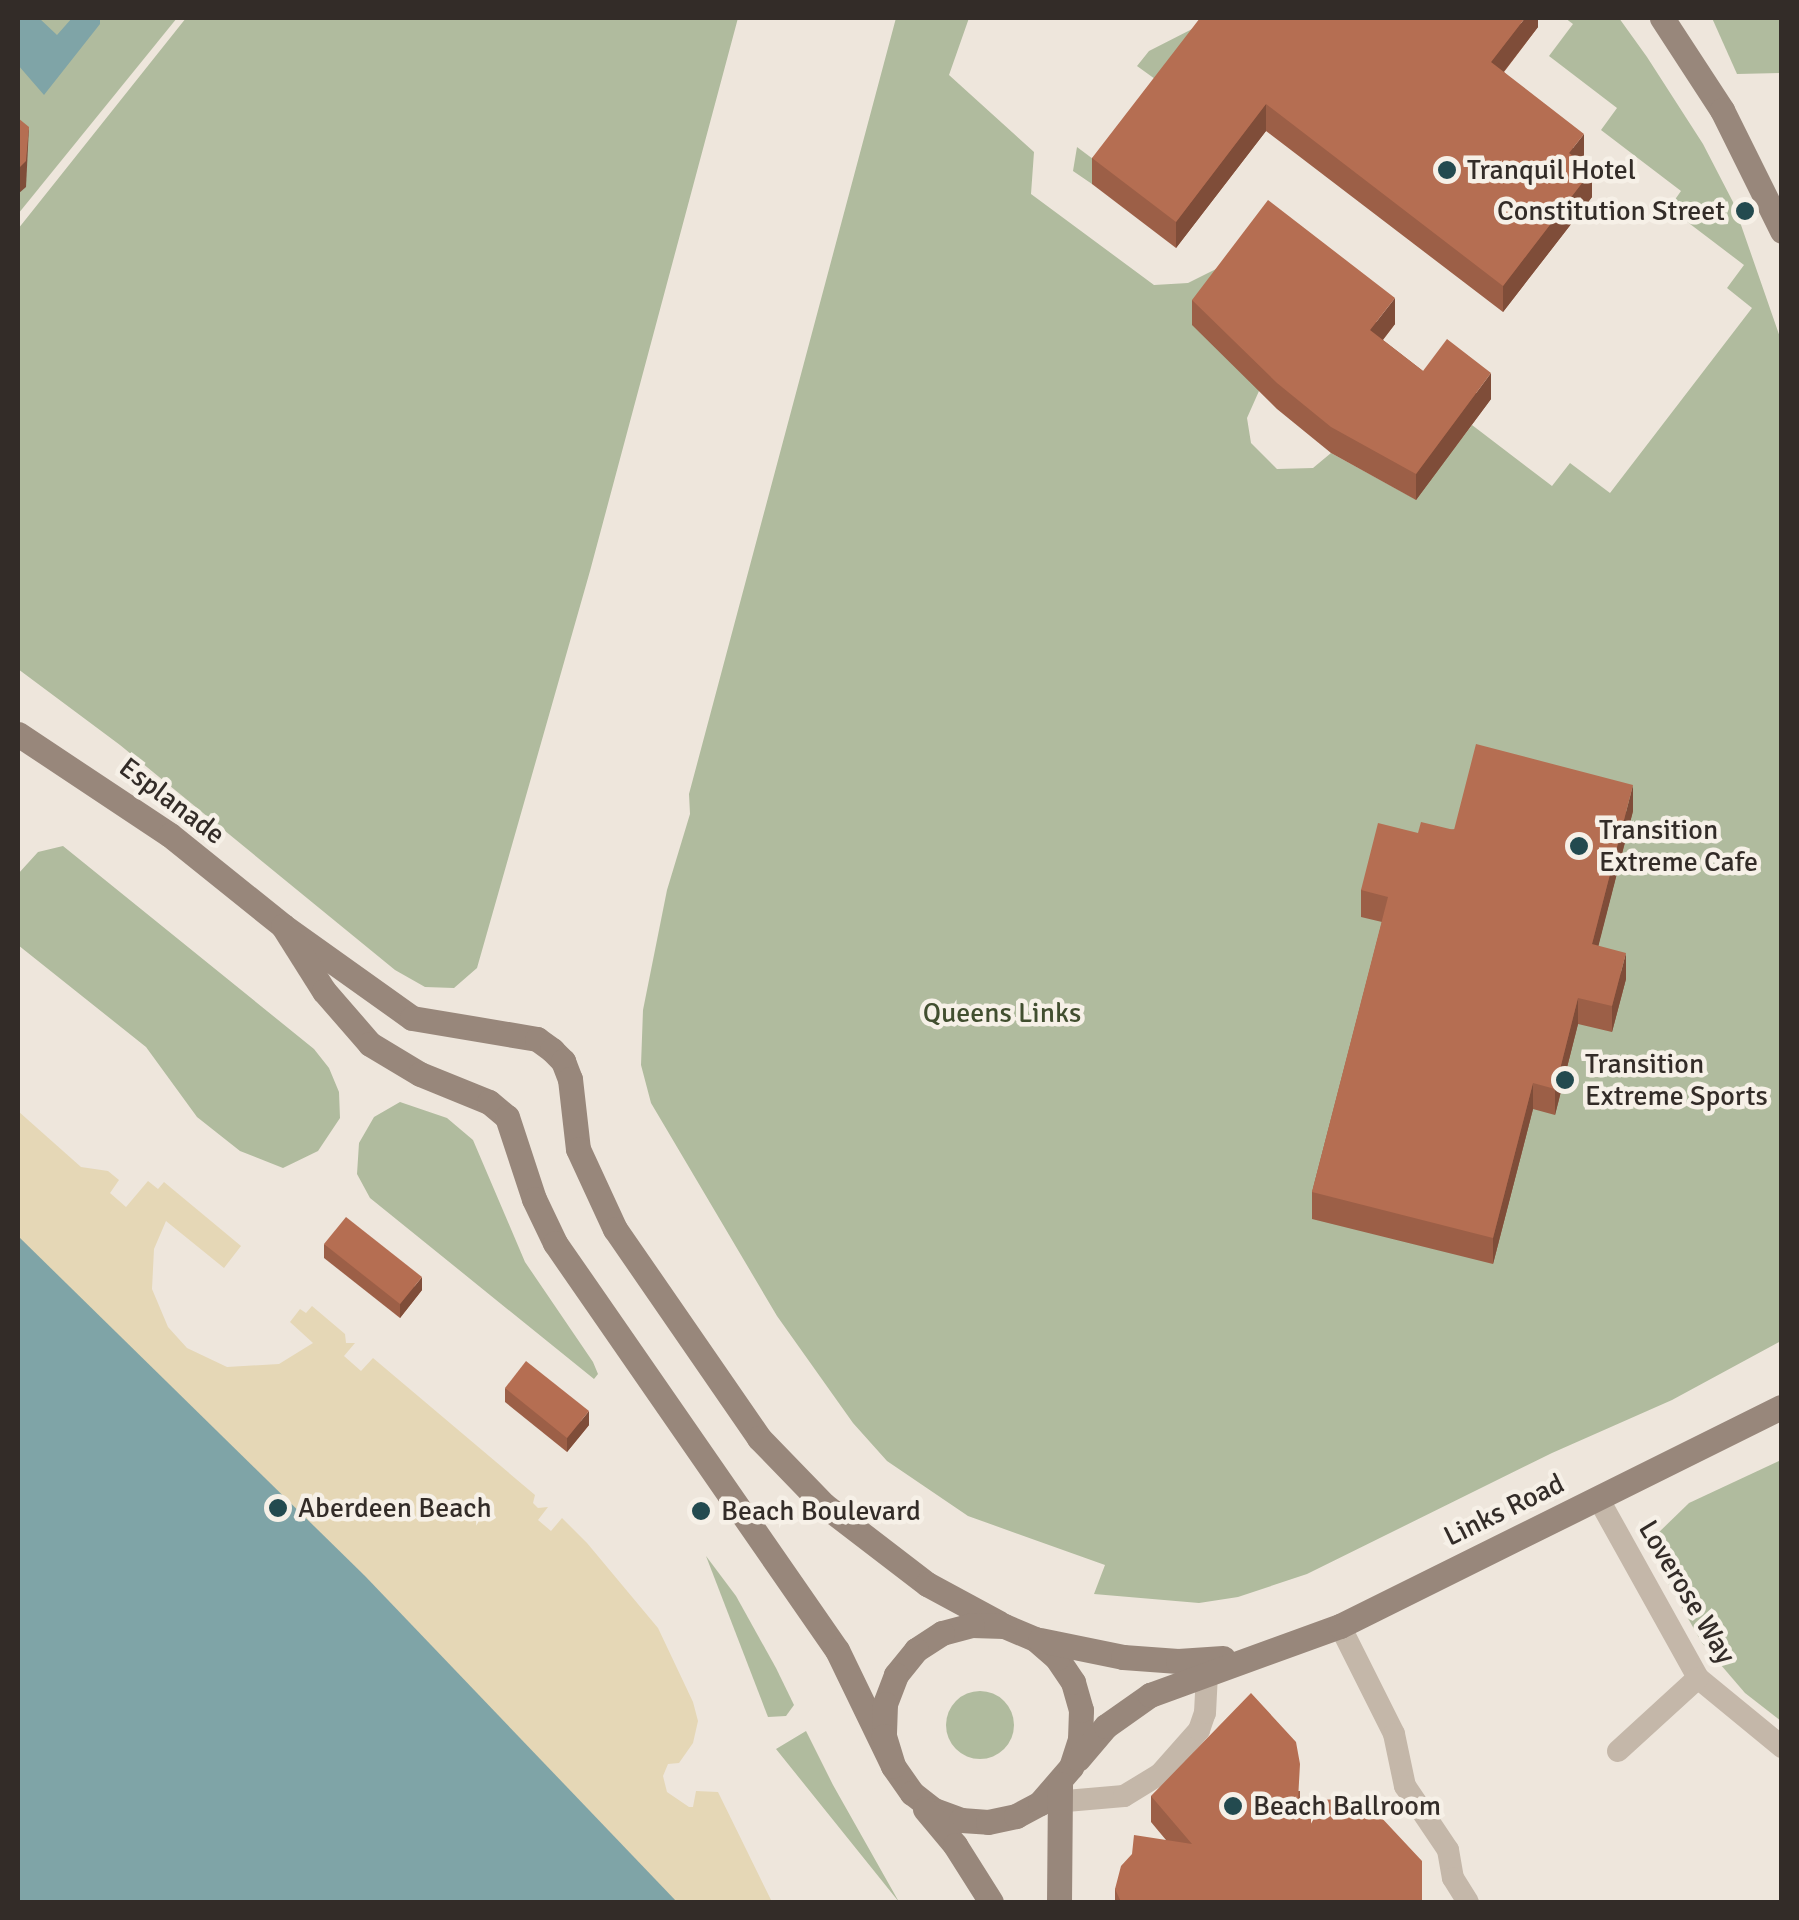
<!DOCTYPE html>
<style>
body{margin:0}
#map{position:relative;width:1799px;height:1920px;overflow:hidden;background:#eee6dc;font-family:Signika,sans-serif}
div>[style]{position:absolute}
.green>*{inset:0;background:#b0bb9e}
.round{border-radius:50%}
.sand>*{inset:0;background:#e5d7b6}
.water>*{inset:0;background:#7fa4a7}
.lane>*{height:22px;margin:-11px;padding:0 11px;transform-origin:11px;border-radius:11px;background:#c4b7a9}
.secondary>*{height:25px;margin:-12.5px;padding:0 12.5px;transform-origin:12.5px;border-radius:12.5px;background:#98877b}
.wall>*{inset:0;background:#9c5f47}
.shaded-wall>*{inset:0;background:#7f4d39}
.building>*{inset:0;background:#b56e52}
.dots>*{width:28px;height:28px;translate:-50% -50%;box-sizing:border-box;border:5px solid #f6f0e7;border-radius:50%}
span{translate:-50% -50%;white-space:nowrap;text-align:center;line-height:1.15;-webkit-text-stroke:9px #f6f0e7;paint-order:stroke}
.poi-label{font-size:28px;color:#332c28}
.left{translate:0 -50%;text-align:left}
.right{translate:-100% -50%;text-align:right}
.street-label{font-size:28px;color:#332c28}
.park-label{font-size:28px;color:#414e2f}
.frame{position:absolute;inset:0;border:20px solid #332c28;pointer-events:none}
</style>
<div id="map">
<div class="green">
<div style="clip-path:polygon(18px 18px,177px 18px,18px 214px)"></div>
<div style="clip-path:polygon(186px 18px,738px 18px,590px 571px,477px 968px,454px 988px,425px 987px,395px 970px,120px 745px,18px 669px,18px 229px)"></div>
<div style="clip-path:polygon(896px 18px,969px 18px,949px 75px,1034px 152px,1031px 194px,1154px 285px,1188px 283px,1220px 267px,1259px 391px,1247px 418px,1251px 443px,1277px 469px,1313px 468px,1331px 453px,1415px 499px,1472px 425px,1552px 486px,1570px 463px,1610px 493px,1752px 308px,1727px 288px,1744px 265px,1669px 208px,1681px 191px,1601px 130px,1617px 108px,1549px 56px,1573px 24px,1565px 18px,1619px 18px,1647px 57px,1703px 144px,1733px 202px,1781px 340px,1781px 1341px,1672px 1400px,1552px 1453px,1307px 1574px,1238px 1597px,1199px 1603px,1094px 1594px,1105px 1565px,968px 1516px,887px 1461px,853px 1423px,777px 1316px,651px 1103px,641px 1065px,643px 1010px,667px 890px,690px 814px,689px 794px)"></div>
<div style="clip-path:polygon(1712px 18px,1781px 18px,1781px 73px,1737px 74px)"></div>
<div style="clip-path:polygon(1200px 25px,1092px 184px,1073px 171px,1077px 147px,1093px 159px,1155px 79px,1137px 66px,1149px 51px)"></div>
<div style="clip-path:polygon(63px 846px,314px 1049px,329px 1068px,339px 1092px,340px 1118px,318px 1151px,283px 1168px,240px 1151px,197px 1117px,146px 1047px,18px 945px,18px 874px,38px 852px)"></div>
<div style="clip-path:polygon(400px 1102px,447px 1118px,473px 1140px,525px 1262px,593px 1362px,598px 1374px,594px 1379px,370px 1198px,357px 1174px,359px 1143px,374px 1117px)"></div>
<div style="clip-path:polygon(1781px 1460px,1781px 1721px,1745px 1693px,1702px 1643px,1668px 1583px,1654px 1549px,1654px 1537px,1689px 1503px)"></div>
<div style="clip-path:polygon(706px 1556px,736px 1596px,776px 1668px,794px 1705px,786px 1716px,768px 1717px)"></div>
<div class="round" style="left:946px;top:1691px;width:68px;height:68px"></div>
<div style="clip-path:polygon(806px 1731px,833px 1785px,899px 1902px,776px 1749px)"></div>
</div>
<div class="sand">
<div style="clip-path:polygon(18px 1111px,81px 1167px,108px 1171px,119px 1180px,110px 1193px,126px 1207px,148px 1181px,158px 1189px,164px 1182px,241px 1246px,224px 1268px,166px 1221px,154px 1249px,152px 1289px,168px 1327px,187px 1348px,227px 1367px,279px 1364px,313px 1343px,290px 1322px,300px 1309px,306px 1313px,312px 1306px,345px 1334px,346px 1343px,355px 1343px,344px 1356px,361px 1371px,373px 1358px,535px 1495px,533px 1503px,538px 1508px,548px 1507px,538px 1520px,551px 1531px,562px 1518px,587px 1543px,658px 1628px,693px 1702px,698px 1721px,693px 1743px,679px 1763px,668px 1764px,663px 1776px,667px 1792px,689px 1807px,693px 1807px,696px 1791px,718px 1792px,772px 1902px,57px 1902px,18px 1857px)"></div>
</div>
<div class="water">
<div style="clip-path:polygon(18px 18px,39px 18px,57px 35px,72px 18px,100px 18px,100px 24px,44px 95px,18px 65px)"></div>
<div style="clip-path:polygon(18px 1236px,365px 1576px,677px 1902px,18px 1902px)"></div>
</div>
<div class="lane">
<div style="left:1598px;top:1498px;width:206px;rotate:60.9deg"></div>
<div style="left:1698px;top:1678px;width:109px;rotate:39.4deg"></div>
<div style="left:1340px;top:1626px;width:121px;rotate:63.4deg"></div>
<div style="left:1394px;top:1734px;width:53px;rotate:78.1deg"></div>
<div style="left:1405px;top:1786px;width:77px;rotate:56.1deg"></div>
<div style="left:1448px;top:1850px;width:28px;rotate:80deg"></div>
<div style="left:1453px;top:1878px;width:28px;rotate:58deg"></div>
<div style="left:1618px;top:1751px;width:108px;rotate:-42.4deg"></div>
<div style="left:1043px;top:1803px;width:81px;rotate:-4.9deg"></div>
<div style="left:1124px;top:1796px;width:42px;rotate:-31.4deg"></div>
<div style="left:1160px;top:1774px;width:59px;rotate:-48.4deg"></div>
<div style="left:1199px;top:1730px;width:18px;rotate:-71deg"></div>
<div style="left:1205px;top:1713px;width:40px;rotate:-87.1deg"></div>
</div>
<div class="secondary">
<div style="left:1662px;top:18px;width:110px;rotate:56.9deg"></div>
<div style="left:1722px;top:110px;width:135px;rotate:63.6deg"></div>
<div style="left:18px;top:734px;width:182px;rotate:33.6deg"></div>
<div style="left:170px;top:835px;width:145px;rotate:38.8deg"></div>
<div style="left:283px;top:926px;width:158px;rotate:35.5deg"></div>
<div style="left:412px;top:1018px;width:127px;rotate:9.5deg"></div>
<div style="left:537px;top:1039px;width:19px;rotate:36deg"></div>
<div style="left:552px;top:1050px;width:16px;rotate:45deg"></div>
<div style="left:563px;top:1061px;width:19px;rotate:69deg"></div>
<div style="left:570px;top:1079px;width:70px;rotate:83.5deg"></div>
<div style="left:578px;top:1149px;width:88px;rotate:65.2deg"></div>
<div style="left:615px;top:1229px;width:254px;rotate:55.4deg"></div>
<div style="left:759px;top:1438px;width:93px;rotate:45.9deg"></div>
<div style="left:824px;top:1505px;width:130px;rotate:37.5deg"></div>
<div style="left:927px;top:1584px;width:82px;rotate:28.4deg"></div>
<div style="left:283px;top:926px;width:77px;rotate:57.8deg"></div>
<div style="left:324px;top:991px;width:70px;rotate:49deg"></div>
<div style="left:370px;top:1044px;width:58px;rotate:31deg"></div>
<div style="left:420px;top:1074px;width:74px;rotate:22.1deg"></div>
<div style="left:489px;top:1102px;width:23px;rotate:40deg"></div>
<div style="left:507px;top:1117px;width:86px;rotate:71.8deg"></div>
<div style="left:534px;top:1199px;width:49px;rotate:64.5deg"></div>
<div style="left:555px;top:1243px;width:495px;rotate:55.3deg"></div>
<div style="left:837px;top:1650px;width:129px;rotate:64.2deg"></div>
<div style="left:893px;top:1766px;width:33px;rotate:55deg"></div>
<div style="left:912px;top:1793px;width:28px;rotate:38deg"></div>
<div style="left:934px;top:1810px;width:29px;rotate:20deg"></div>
<div style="left:961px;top:1820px;width:27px;rotate:4deg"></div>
<div style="left:988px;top:1822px;width:29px;rotate:-12deg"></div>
<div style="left:1016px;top:1816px;width:27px;rotate:-28deg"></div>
<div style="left:1040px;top:1803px;width:48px;rotate:-49.3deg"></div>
<div style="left:1071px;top:1767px;width:29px;rotate:-72deg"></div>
<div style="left:1080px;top:1739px;width:29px;rotate:-88deg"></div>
<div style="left:1081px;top:1710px;width:29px;rotate:-106deg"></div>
<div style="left:1073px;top:1682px;width:29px;rotate:-124deg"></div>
<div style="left:1057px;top:1658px;width:29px;rotate:-139deg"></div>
<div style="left:1035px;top:1639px;width:34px;rotate:-157deg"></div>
<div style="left:1004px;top:1626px;width:32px;rotate:-178deg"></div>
<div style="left:972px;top:1625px;width:31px;rotate:165deg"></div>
<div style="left:942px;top:1633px;width:31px;rotate:147deg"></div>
<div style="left:916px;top:1650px;width:32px;rotate:129deg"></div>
<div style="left:896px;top:1675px;width:31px;rotate:111deg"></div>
<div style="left:885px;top:1704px;width:32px;rotate:92deg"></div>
<div style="left:884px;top:1736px;width:31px;rotate:73deg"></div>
<div style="left:1040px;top:1640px;width:85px;rotate:11.6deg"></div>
<div style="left:1123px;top:1657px;width:55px;rotate:4.2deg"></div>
<div style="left:1178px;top:1661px;width:45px;rotate:-3.8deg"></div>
<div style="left:1078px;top:1759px;width:43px;rotate:-49.7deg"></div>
<div style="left:1106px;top:1726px;width:54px;rotate:-35.2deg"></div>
<div style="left:1150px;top:1695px;width:202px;rotate:-20deg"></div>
<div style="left:1340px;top:1626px;width:493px;rotate:-26.4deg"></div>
<div style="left:925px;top:1809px;width:47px;rotate:50.2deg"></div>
<div style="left:955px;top:1845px;width:67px;rotate:57.7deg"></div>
<div style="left:1059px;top:1902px;width:118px;rotate:-89.5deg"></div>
</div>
<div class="wall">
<div style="clip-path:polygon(1538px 18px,1538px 27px,1504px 72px,1584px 160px,1582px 163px,1592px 197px,1503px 312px,1266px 131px,1176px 248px,1092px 184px,1092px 158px)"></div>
<div style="clip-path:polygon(1192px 300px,1395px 324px,1383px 340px,1423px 371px,1491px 399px,1416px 500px,1331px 453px,1277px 409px,1192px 325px)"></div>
<div style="clip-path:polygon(1633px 811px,1598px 946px,1626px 979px,1612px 1032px,1578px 1024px,1555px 1115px,1533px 1109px,1493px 1264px,1312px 1219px,1312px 1192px,1382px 922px,1361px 917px,1361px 890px,1418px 833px)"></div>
<div style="clip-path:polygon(324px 1244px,422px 1290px,400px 1318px,324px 1258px)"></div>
<div style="clip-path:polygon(505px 1388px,589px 1425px,567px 1452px,505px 1402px)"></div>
<div style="clip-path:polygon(1300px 1791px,1300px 1800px,1422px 1902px,1115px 1902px,1115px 1889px,1166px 1840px,1151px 1822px,1151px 1796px)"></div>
</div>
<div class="shaded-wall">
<div style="clip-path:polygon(1525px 18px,1538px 18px,1538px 27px,1491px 88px,1491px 62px)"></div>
<div style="clip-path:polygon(1266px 104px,1266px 131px,1176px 248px,1176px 222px)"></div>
<div style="clip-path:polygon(29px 127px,26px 187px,18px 194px,18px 169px)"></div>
<div style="clip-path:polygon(1584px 134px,1584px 160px,1569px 179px,1569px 153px)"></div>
<div style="clip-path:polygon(1592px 170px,1592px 197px,1503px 312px,1503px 286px)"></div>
<div style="clip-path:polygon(1395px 298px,1395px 324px,1370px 356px,1370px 330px)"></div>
<div style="clip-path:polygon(1491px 373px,1491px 399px,1416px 500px,1416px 474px)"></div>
<div style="clip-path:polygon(1633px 785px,1633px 811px,1592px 971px,1592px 944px)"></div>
<div style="clip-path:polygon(1626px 953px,1626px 979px,1612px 1032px,1612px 1006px)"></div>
<div style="clip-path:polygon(1578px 998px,1578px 1024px,1555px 1115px,1555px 1089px)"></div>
<div style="clip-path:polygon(1533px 1083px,1533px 1109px,1493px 1264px,1493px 1238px)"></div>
<div style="clip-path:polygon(422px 1277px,422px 1290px,400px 1318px,400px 1304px)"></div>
<div style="clip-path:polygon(589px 1411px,589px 1425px,567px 1452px,567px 1438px)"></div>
</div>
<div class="building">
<div style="clip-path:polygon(1200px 18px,1525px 18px,1491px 62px,1584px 134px,1569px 153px,1592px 170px,1503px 286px,1266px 104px,1176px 222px,1092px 158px)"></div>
<div style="clip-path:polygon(18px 118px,29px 127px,26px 161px,18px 169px)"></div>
<div style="clip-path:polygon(1268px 200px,1395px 298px,1370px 330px,1423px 371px,1447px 339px,1491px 373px,1416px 474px,1331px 427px,1277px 383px,1192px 300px)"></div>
<div style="clip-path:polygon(1476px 744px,1633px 785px,1592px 944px,1626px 953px,1612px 1006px,1578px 998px,1555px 1089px,1533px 1083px,1493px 1238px,1312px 1192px,1388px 897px,1361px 890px,1378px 823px,1418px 833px,1421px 822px,1454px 830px)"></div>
<div style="clip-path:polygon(346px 1217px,422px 1277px,400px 1304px,324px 1244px)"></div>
<div style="clip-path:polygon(526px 1361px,589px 1411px,567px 1438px,505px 1388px)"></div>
<div style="clip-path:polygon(1251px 1693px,1296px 1742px,1300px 1764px,1298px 1800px,1364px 1799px,1422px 1861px,1422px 1902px,1121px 1902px,1115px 1889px,1121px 1866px,1132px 1854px,1134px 1835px,1192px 1844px,1151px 1796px)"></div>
</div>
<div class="dots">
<div style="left:1447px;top:170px;background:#234a4f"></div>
<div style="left:1745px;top:211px;background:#234a4f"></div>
<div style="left:1579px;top:846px;background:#234a4f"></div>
<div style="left:1565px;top:1080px;background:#234a4f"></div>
<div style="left:278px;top:1508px;background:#234a4f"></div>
<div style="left:701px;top:1511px;background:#234a4f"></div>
<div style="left:1233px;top:1806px;background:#234a4f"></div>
</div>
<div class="poi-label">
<span class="left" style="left:1467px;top:170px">Tranquil Hotel</span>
<span class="right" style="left:1725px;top:211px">Constitution Street</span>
<span class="left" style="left:1599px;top:846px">Transition<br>Extreme Cafe</span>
<span class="left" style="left:1585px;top:1080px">Transition<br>Extreme Sports</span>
<span class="left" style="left:298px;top:1508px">Aberdeen Beach</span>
<span class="left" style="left:721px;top:1511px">Beach Boulevard</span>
<span class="left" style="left:1253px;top:1806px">Beach Ballroom</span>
</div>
<div class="street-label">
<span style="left:172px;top:801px;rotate:37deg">Esplanade</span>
<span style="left:1504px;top:1510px;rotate:-26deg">Links Road</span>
<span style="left:1687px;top:1592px;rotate:59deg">Loverose Way</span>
</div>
<div class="park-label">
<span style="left:1002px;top:1013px">Queens Links</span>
</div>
<div class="frame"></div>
</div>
